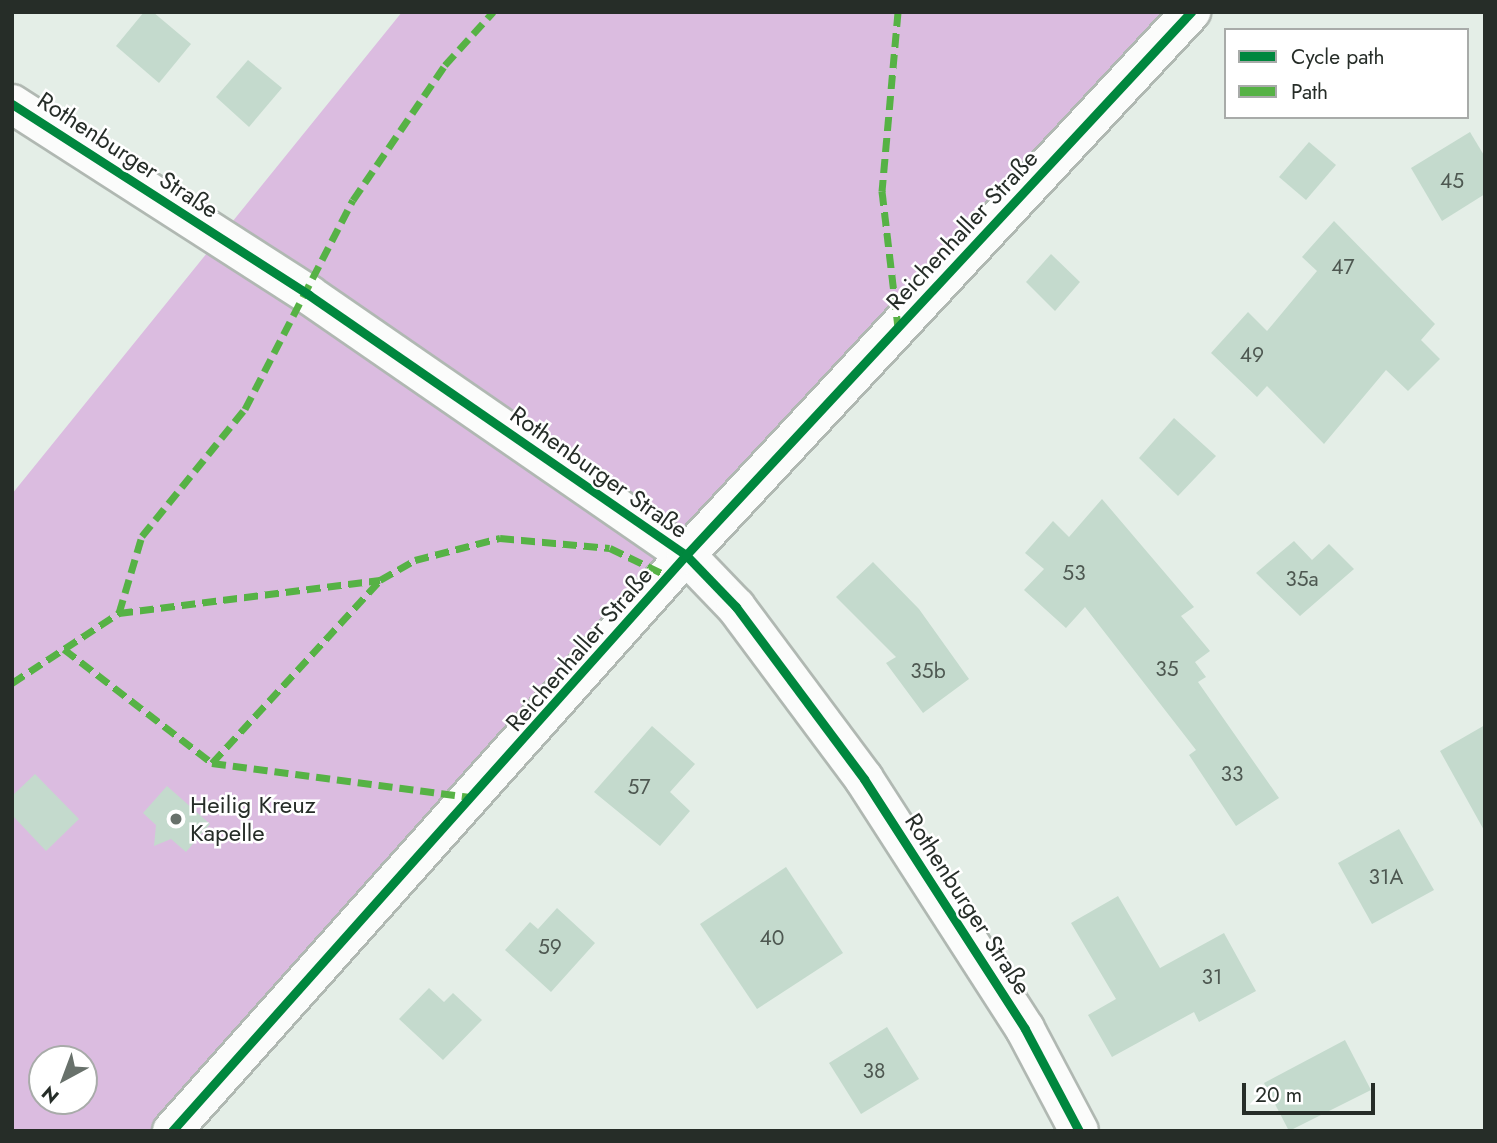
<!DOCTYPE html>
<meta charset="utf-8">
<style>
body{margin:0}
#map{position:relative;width:1497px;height:1143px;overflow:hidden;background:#e4eee7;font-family:Jost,sans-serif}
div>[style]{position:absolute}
.forest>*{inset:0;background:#dbbce0}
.building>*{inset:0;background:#c4dacd}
.roads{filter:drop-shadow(2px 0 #b0b8b2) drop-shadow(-2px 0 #b0b8b2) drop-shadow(0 2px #b0b8b2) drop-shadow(0 -2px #b0b8b2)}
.minor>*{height:38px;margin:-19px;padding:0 19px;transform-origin:19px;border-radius:19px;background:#fbfcfb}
.quiet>*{height:7px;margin-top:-3.5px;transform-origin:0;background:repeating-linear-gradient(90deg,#56b245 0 14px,transparent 0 21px)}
.cycleway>*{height:9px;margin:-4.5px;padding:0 4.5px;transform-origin:4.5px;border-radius:4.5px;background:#00873e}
.dots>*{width:19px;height:19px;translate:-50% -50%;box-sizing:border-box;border:4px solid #fff;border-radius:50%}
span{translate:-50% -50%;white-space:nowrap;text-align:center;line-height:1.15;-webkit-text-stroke:5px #fff;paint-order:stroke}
.number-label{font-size:21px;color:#4e5851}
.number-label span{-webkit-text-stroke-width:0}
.street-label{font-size:24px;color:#262d28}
.poi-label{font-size:24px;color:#262d28}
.left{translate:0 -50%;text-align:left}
.frame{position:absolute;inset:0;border:14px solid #262d28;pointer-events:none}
.legend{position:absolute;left:1224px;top:28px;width:245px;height:91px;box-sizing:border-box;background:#fff;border:2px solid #a8aba9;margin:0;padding:9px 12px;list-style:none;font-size:21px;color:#262d28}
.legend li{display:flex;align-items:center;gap:14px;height:35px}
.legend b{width:35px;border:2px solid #a8aba9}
.north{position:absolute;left:28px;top:1045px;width:70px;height:70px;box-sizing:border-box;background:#fff;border:2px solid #a8aba9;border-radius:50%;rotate:221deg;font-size:19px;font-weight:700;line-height:28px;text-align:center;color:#262d28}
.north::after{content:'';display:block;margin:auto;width:24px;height:32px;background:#68716b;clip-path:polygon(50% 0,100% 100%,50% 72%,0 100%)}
.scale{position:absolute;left:1242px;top:1083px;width:133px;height:32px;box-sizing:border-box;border:4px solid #262d28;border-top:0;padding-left:9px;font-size:21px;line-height:24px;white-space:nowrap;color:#262d28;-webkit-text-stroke:5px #fff;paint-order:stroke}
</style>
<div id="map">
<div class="forest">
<div style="clip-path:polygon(evenodd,402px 12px,1200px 12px,173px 1131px,12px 1131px,12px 494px,402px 12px,42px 1059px,84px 1059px,84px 1101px,42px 1101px,42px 1059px)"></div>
</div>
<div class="building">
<div style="clip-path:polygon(144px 12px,153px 12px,191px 44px,159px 83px,116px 46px)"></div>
<div style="clip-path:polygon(248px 60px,282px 88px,249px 127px,216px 97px)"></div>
<div style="clip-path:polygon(1470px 132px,1485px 157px,1485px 194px,1442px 221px,1411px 168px)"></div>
<div style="clip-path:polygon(1309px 142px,1336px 165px,1306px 200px,1279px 177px)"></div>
<div style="clip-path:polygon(1334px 221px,1435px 324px,1421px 340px,1440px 359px,1408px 391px,1386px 370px,1324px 444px,1267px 386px,1257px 397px,1211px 353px,1248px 312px,1267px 331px,1317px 271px,1302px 257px)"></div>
<div style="clip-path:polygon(1051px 254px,1080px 282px,1055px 311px,1026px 282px)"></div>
<div style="clip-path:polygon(1174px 418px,1216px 456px,1178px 496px,1139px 458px)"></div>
<div style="clip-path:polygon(1102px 499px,1194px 607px,1181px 616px,1210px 651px,1195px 662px,1206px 677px,1198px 682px,1279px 798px,1236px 826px,1189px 755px,1196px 750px,1085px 607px,1066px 628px,1024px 590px,1044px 569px,1025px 553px,1053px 521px,1069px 537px)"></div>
<div style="clip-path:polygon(1294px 541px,1312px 560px,1329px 544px,1354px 569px,1300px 616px,1256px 573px)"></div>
<div style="clip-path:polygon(873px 562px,919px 609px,969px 679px,923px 713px,886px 663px,896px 657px,836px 597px)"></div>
<div style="clip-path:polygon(1485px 725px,1485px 832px,1440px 751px)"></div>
<div style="clip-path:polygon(652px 726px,695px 764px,670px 792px,690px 811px,660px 846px,594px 792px)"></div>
<div style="clip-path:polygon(35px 774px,79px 819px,46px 851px,12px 815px,12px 796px)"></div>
<div style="clip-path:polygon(167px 786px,210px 824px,186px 852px,171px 839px,154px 846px,156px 825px,143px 813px)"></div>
<div style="clip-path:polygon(1399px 829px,1434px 890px,1372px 924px,1338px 863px)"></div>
<div style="clip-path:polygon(786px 867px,843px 953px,757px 1009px,700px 924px)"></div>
<div style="clip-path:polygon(1118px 896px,1160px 968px,1224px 933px,1256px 991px,1199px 1022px,1194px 1012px,1112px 1057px,1088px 1015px,1116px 999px,1071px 923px)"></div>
<div style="clip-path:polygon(557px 908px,595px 943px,551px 992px,505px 950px,530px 922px,538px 929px)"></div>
<div style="clip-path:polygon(429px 988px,444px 1002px,453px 993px,482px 1020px,443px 1060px,399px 1019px)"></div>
<div style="clip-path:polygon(887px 1027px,919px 1079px,861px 1114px,829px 1063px)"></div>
<div style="clip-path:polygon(1345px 1040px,1371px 1090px,1289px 1131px,1264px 1083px)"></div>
</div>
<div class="roads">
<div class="minor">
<div style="left:12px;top:104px;width:353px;rotate:32.7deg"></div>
<div style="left:309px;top:295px;width:458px;rotate:34.6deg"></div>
<div style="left:686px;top:555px;width:72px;rotate:46.1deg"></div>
<div style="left:736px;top:607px;width:214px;rotate:53.3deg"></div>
<div style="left:864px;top:779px;width:297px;rotate:57.2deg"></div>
<div style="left:1025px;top:1029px;width:115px;rotate:62.1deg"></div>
<div style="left:172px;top:1131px;width:772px;rotate:-48.26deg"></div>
<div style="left:686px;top:555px;width:742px;rotate:-47.08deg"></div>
</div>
</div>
<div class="quiet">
<div style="left:898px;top:12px;width:180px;rotate:95.1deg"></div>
<div style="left:882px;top:191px;width:137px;rotate:83.3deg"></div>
<div style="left:119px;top:613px;width:80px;rotate:-73.4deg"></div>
<div style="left:142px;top:536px;width:164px;rotate:-51deg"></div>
<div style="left:245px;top:409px;width:235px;rotate:-62.7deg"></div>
<div style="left:353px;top:200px;width:163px;rotate:-55.7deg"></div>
<div style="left:445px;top:65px;width:72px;rotate:-47.8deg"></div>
<div style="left:64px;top:649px;width:187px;rotate:37.6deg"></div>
<div style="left:212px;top:763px;width:248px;rotate:-47.4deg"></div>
<div style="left:12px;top:683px;width:128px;rotate:-33.2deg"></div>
<div style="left:119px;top:613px;width:263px;rotate:-7.2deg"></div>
<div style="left:380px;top:580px;width:40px;rotate:-29.7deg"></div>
<div style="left:415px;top:560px;width:88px;rotate:-14.5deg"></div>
<div style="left:500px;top:538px;width:110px;rotate:5.2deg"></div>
<div style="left:610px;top:548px;width:64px;rotate:25.8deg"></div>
<div style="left:212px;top:763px;width:262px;rotate:7.5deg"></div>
</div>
<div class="cycleway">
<div style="left:12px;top:104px;width:353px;rotate:32.7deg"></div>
<div style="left:309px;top:295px;width:458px;rotate:34.6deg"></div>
<div style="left:686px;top:555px;width:72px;rotate:46.1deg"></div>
<div style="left:736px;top:607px;width:214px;rotate:53.3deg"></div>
<div style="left:864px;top:779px;width:297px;rotate:57.2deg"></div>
<div style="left:1025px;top:1029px;width:115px;rotate:62.1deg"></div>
<div style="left:172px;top:1131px;width:772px;rotate:-48.26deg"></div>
<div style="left:686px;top:555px;width:742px;rotate:-47.08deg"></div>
</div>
<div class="dots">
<div style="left:176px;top:819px;background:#68716b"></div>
</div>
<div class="number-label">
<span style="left:1452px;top:181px">45</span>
<span style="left:1343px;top:267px">47</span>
<span style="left:1252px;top:355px">49</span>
<span style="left:1074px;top:573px">53</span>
<span style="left:1302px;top:579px">35a</span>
<span style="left:1167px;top:669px">35</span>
<span style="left:928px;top:671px">35b</span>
<span style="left:1232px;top:774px">33</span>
<span style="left:639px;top:787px">57</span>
<span style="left:1386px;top:877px">31A</span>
<span style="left:772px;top:938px">40</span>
<span style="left:550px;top:947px">59</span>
<span style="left:1212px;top:977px">31</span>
<span style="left:874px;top:1071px">38</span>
</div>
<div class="street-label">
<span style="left:128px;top:155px;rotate:33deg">Rothenburger Straße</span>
<span style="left:962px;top:230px;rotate:-47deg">Reichenhaller Straße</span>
<span style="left:599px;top:472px;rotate:35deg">Rothenburger Straße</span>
<span style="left:579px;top:649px;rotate:-49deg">Reichenhaller Straße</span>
<span style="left:968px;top:904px;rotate:57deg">Rothenburger Straße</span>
</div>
<div class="poi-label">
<span class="left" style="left:190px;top:819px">Heilig Kreuz<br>Kapelle</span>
</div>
<div class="frame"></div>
<ul class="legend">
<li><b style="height:9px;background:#00873e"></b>Cycle path</li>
<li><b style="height:9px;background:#56b245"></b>Path</li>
</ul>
<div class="north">N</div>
<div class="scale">20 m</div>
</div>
